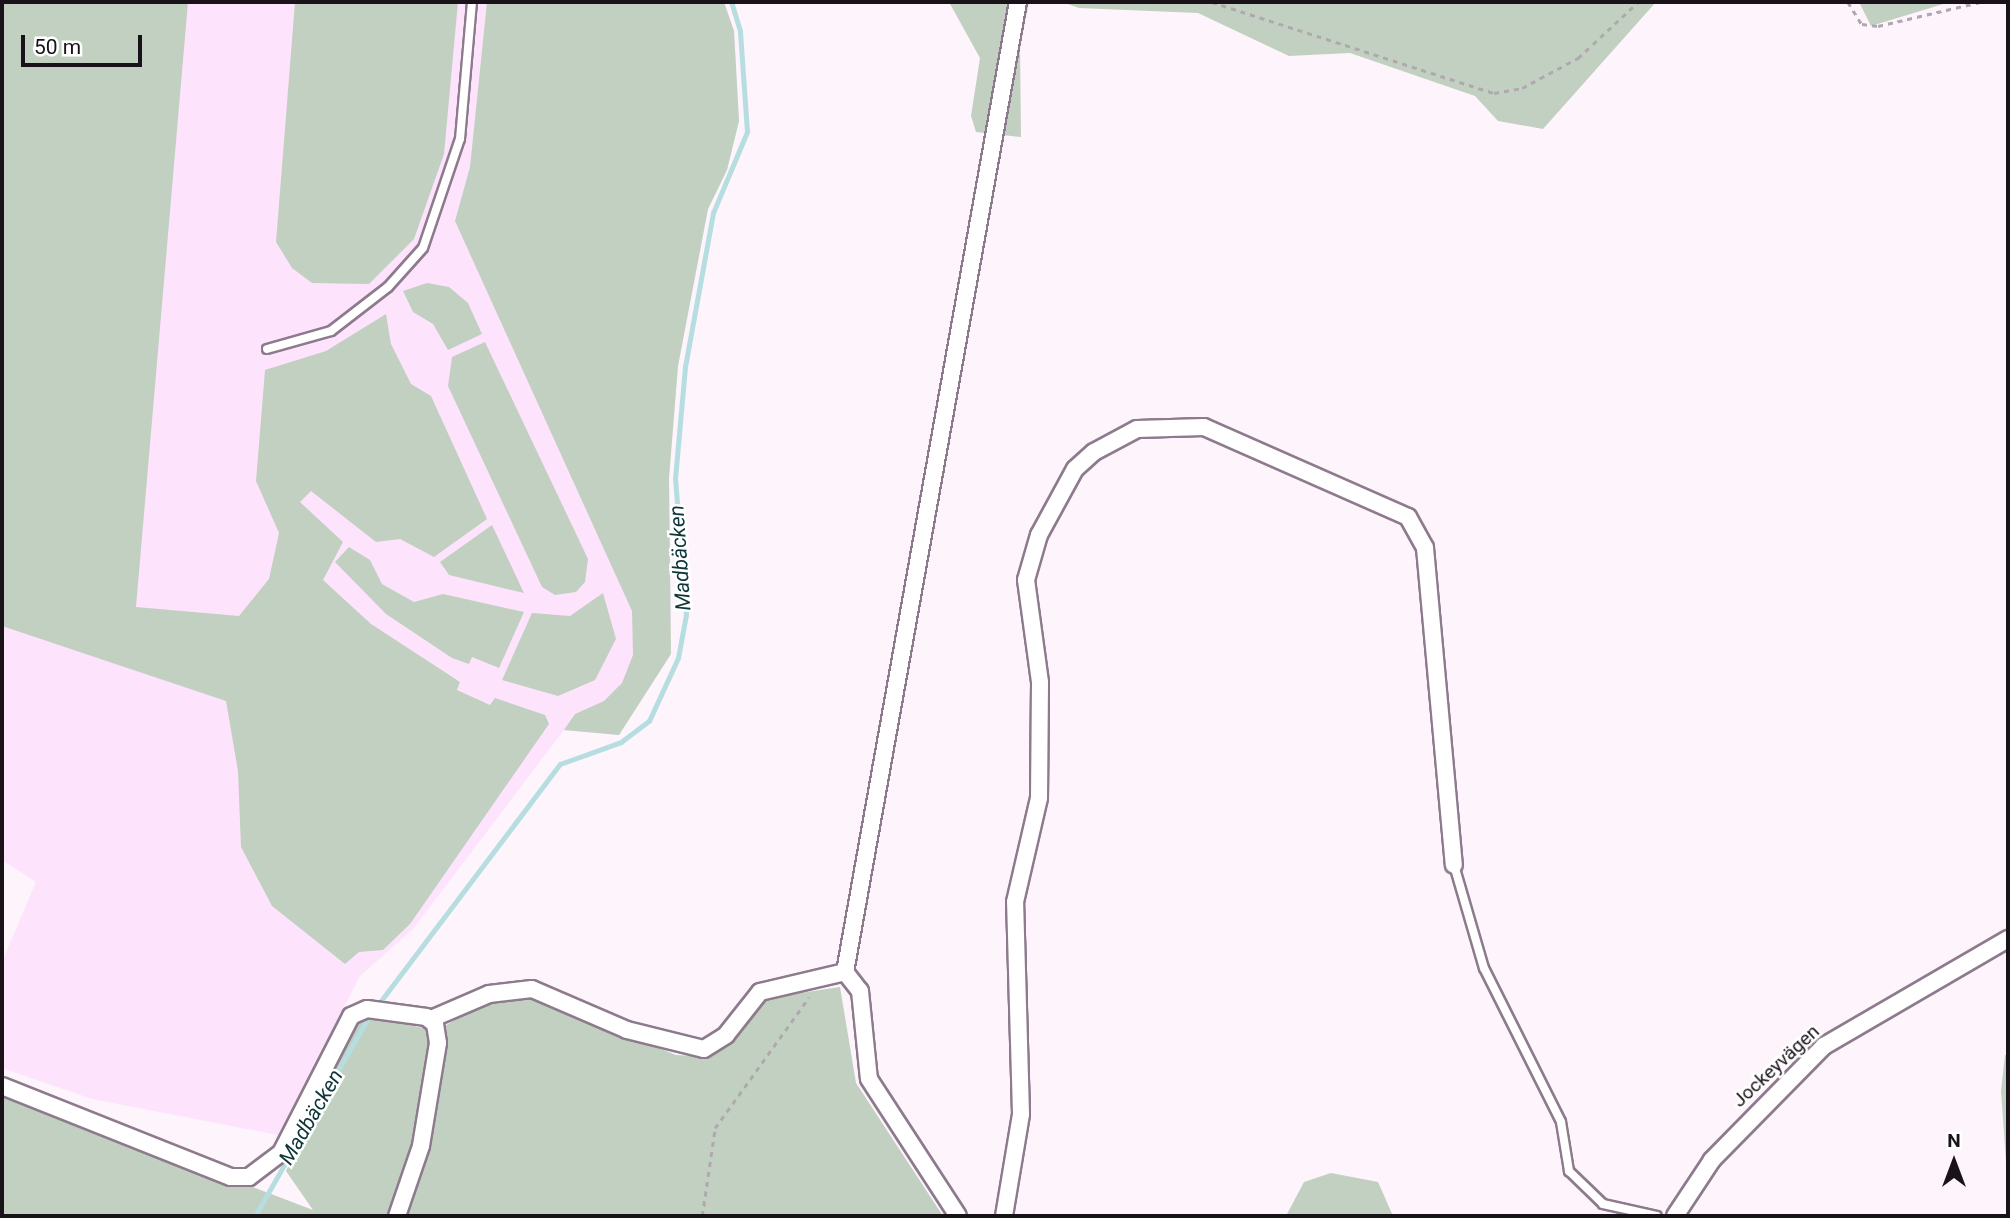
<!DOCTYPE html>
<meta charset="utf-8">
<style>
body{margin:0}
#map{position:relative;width:2010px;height:1218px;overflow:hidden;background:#fdf4fc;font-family:Roboto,sans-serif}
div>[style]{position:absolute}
.built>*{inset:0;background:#fee3fd}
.green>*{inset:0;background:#c1d0c0}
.stream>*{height:4.5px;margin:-2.25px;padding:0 2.25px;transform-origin:2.25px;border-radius:2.25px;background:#b6dee1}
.path>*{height:2.5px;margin-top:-1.25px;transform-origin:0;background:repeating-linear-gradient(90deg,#b0a8af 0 5px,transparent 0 10px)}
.roads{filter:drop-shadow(2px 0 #8d7b8d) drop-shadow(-2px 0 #8d7b8d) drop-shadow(0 2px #8d7b8d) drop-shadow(0 -2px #8d7b8d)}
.lane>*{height:8px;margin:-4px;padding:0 4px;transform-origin:4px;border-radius:4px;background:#fff}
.street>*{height:16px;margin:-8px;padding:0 8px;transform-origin:8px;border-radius:8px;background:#fff}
span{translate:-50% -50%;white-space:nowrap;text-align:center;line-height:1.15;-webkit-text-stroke:5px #fff;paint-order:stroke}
.street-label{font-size:19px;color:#191219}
.water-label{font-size:21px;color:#0e3639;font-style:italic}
.frame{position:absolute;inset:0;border:4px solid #191219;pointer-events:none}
.north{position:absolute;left:1919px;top:1127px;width:70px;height:70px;-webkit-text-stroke:5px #fff;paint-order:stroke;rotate:0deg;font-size:19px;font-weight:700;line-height:28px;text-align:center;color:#191219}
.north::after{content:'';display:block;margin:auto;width:24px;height:32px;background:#191219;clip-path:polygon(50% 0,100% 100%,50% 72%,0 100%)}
.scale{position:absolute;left:21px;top:35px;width:121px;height:32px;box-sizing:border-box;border:4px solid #191219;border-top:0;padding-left:9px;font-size:21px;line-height:24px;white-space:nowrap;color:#191219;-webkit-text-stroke:5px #fff;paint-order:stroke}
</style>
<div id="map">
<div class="built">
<div style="clip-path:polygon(2px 2px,724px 2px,734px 31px,739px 121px,727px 170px,708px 209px,678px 366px,669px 478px,671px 654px,619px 735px,564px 730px,413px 929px,360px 976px,278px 1135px,92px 1099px,2px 1068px,2px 962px,36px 882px,2px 860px)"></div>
</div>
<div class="green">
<div style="clip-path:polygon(2px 2px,188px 2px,136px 607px,239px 616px,269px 579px,279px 533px,256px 481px,265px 370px,326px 351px,386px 314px,391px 344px,411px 384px,431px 396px,487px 519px,434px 557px,400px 539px,376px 542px,311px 491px,300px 502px,343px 542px,323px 580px,371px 624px,460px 682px,457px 690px,490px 705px,495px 698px,545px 715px,549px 724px,410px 924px,383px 950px,359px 952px,345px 964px,272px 906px,241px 847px,238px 771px,226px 701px,2px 626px)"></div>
<div style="clip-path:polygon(295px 2px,458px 2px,444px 154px,414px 239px,369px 284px,312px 283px,292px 268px,276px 242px)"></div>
<div style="clip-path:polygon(487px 2px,724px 2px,734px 31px,739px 121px,727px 170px,708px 209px,678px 366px,669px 478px,671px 654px,619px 735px,564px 730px,575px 714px,604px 701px,622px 683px,633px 655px,632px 611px,455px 221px,470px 167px)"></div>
<div style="clip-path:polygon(949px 2px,1029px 2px,1020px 47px,1021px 137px,976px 132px,971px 116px,980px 58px)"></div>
<div style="clip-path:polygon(1062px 2px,1656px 2px,1543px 129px,1498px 121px,1475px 96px,1350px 53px,1289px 56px,1198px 13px,1079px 8px)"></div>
<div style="clip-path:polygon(1859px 2px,1950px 2px,1871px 26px)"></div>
<div style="clip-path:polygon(427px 283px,449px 287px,468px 303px,482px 334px,448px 350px,433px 324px,413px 312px,403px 291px)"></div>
<div style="clip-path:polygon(485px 342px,588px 559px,585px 582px,576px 592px,555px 595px,542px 587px,448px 386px,452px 357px)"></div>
<div style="clip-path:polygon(492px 525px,524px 593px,449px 575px,440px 562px)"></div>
<div style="clip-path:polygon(349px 547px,370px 560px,382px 584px,414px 602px,443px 594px,524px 612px,499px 668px,472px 657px,469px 664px,452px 658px,386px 614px,335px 562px)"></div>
<div style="clip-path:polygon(603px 593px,616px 639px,595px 680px,558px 696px,502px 680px,532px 613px,570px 616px)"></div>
<div style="clip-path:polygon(840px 987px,856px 1083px,943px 1216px,2px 1216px,2px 1091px,313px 1210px,286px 1171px,358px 1020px,367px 1015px,436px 1031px,486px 1002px,525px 994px,676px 1055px,708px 1057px,728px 1046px,766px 998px)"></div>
<div style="clip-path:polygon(2005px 1055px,2008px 1055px,2008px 1190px,2001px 1091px)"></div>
<div style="clip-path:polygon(1331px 1173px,1378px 1182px,1393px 1216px,1286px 1216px,1304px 1182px)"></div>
</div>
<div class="stream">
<div style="left:380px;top:1002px;width:298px;rotate:-52.9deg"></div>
<div style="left:560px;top:764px;width:65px;rotate:-19.8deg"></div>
<div style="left:621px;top:742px;width:35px;rotate:-37deg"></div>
<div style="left:649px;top:721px;width:69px;rotate:-65.3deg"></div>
<div style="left:678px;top:658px;width:44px;rotate:-79.5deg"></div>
<div style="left:686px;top:615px;width:136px;rotate:-94.6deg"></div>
<div style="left:675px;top:479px;width:112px;rotate:-84.9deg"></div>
<div style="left:685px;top:367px;width:157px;rotate:-79.7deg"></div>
<div style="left:713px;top:213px;width:88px;rotate:-67.2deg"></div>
<div style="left:747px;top:132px;width:101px;rotate:-94deg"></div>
<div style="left:740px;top:31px;width:30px;rotate:-107deg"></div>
<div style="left:255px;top:1216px;width:228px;rotate:-60.3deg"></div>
</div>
<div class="path">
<div style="left:1212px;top:2px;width:296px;rotate:17.9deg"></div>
<div style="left:1494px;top:93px;width:28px;rotate:-10deg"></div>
<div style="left:1522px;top:88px;width:64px;rotate:-28.2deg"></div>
<div style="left:1578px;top:58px;width:82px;rotate:-43deg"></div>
<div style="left:1848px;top:2px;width:26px;rotate:58deg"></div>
<div style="left:1862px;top:24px;width:16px;rotate:7deg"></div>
<div style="left:1878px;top:26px;width:105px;rotate:-13.2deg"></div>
<div style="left:702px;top:1216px;width:89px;rotate:-81.6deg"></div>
<div style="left:715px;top:1128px;width:161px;rotate:-54.3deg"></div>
</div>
<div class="roads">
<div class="lane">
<div style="left:267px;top:349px;width:66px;rotate:-15.7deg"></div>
<div style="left:331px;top:331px;width:72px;rotate:-37.7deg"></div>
<div style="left:388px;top:287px;width:52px;rotate:-48.1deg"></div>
<div style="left:423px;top:248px;width:115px;rotate:-71.3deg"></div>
<div style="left:460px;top:139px;width:138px;rotate:-85deg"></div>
<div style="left:1454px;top:865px;width:107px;rotate:73.8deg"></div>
<div style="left:1484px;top:968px;width:172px;rotate:63.4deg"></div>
<div style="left:1561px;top:1122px;width:50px;rotate:80.7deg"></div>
<div style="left:1569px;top:1171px;width:47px;rotate:44.1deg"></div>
<div style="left:1603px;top:1204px;width:55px;rotate:12.5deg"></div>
</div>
<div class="street">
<div style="left:845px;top:972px;width:985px;rotate:-79.89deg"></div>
<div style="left:431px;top:1019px;width:63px;rotate:-23.3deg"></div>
<div style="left:489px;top:994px;width:43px;rotate:-6.6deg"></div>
<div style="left:532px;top:989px;width:103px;rotate:23.3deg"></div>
<div style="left:627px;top:1030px;width:79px;rotate:13.9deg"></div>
<div style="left:704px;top:1049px;width:26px;rotate:-32deg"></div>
<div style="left:726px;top:1035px;width:55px;rotate:-51.7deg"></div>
<div style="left:760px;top:992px;width:87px;rotate:-13.2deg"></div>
<div style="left:845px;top:972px;width:24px;rotate:52deg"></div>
<div style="left:860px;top:991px;width:88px;rotate:84.2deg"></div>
<div style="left:869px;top:1079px;width:163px;rotate:57deg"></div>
<div style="left:2px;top:1086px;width:246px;rotate:21.7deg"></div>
<div style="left:231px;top:1177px;width:18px"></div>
<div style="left:249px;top:1177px;width:40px;rotate:-37deg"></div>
<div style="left:281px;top:1153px;width:154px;rotate:-62.9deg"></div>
<div style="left:351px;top:1016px;width:17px;rotate:-24deg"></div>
<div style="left:367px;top:1009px;width:60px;rotate:7.7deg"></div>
<div style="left:426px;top:1017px;width:11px;rotate:38deg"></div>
<div style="left:435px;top:1024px;width:19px;rotate:81deg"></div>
<div style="left:438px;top:1043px;width:104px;rotate:99.4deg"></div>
<div style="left:421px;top:1146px;width:74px;rotate:108.9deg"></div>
<div style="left:1004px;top:1216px;width:103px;rotate:-80.5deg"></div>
<div style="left:1021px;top:1114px;width:212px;rotate:-91.6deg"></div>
<div style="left:1015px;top:902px;width:107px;rotate:-77deg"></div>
<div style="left:1039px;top:798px;width:116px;rotate:-89.5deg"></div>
<div style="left:1040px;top:682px;width:103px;rotate:-97.8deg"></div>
<div style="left:1026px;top:580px;width:47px;rotate:-73.9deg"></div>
<div style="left:1039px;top:535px;width:75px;rotate:-61.4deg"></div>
<div style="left:1075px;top:469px;width:25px;rotate:-42deg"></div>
<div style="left:1094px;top:452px;width:49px;rotate:-28.1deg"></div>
<div style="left:1137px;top:429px;width:67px;rotate:-1.7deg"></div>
<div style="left:1204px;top:427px;width:223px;rotate:23.8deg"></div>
<div style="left:1408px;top:517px;width:35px;rotate:61deg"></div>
<div style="left:1425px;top:548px;width:318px;rotate:84.8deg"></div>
<div style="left:1675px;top:1216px;width:67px;rotate:-56.5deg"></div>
<div style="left:1712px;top:1160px;width:160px;rotate:-45.5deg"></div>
<div style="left:1824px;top:1046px;width:213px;rotate:-30.2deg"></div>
</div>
</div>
<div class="street-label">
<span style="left:1776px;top:1066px;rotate:-43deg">Jockeyvägen</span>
</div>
<div class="water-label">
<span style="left:680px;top:558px;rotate:-94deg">Madbäcken</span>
<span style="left:311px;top:1117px;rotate:-60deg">Madbäcken</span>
</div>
<div class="frame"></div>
<div class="north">N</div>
<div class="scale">50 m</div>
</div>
